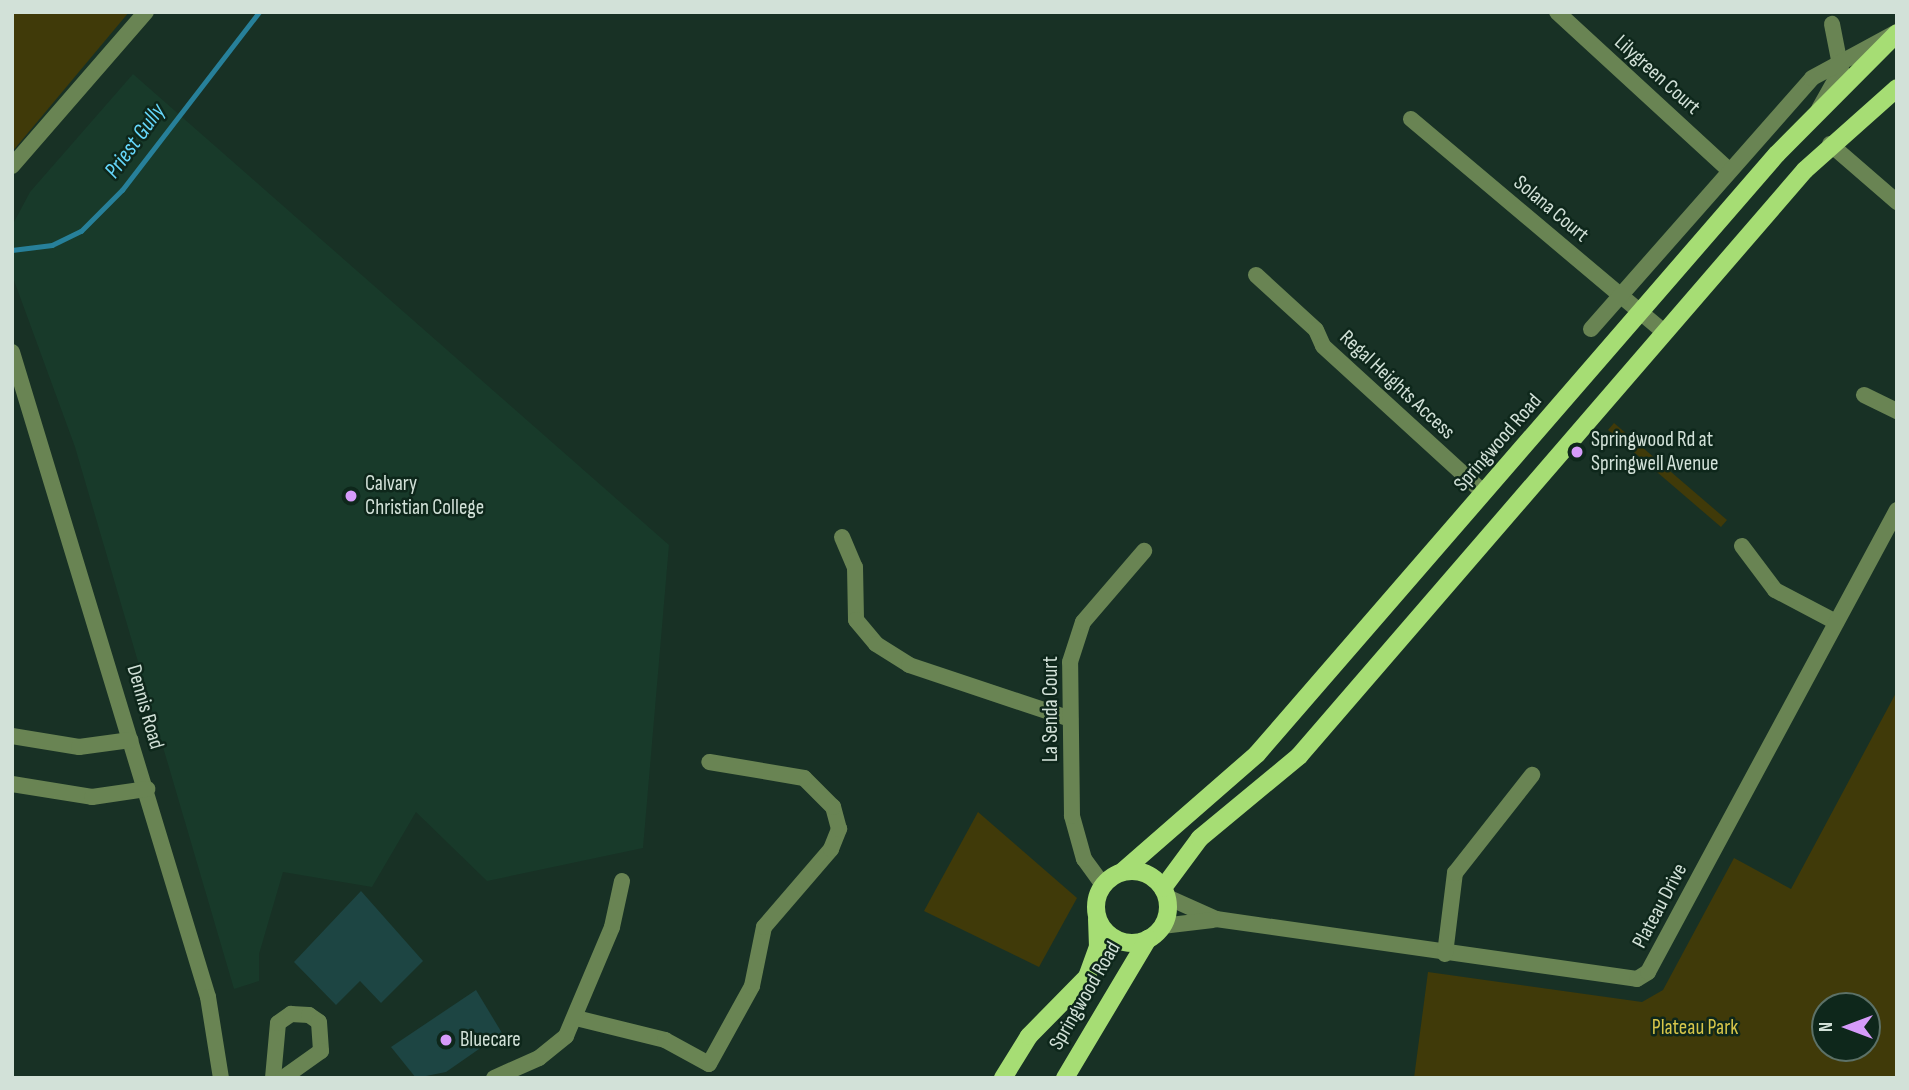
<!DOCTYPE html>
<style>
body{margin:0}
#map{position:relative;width:1909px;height:1090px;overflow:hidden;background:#183125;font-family:"Sofia Sans Condensed",sans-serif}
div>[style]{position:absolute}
.built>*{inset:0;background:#183a2a}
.green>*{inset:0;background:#403a09}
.stream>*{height:4.5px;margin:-2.25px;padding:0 2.25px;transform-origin:2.25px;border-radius:2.25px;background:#27809a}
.building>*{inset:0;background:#1d4543}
.minor>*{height:16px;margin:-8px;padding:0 8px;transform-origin:8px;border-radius:8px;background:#698453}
.major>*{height:18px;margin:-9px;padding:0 9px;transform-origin:9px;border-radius:9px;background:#a6dd74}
.major>.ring{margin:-9px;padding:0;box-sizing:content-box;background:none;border:18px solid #a6dd74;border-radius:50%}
.dots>*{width:19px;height:19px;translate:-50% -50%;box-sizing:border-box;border:4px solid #0e271b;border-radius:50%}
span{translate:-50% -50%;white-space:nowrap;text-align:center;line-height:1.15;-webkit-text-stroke:5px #0e271b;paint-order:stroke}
.street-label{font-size:21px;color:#d2e1d8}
.poi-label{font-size:21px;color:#d2e1d8}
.left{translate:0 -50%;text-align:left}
.park-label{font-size:21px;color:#d7c64a}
.water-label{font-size:23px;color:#66d7fb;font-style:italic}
.frame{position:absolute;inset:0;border:14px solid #d2e1d8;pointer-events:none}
.north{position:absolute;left:1811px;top:992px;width:70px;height:70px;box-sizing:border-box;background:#0e271b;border:2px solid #5c7167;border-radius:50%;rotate:270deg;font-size:19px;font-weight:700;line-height:28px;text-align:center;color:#d2e1d8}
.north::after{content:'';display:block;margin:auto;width:24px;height:32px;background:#d69bfa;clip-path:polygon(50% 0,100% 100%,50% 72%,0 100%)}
</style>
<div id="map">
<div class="built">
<div style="clip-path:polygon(133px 74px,669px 545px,643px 848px,487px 881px,416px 812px,372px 887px,283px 872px,259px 954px,259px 981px,234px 989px,75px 447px,12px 275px,14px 222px,30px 192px)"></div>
</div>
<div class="green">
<div style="clip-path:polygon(12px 12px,129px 12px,12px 152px)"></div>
<div style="clip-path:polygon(1614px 423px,1727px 520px,1721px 527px,1608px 430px)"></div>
<div style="clip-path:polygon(evenodd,1897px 691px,1897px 1078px,1414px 1078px,1428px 972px,1642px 1002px,1663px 990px,1734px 858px,1791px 889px,1897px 691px,1825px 1006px,1867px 1006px,1867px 1048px,1825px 1048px,1825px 1006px)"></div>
<div style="clip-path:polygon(978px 812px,1077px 898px,1039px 967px,924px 911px)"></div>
</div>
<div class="stream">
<div style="left:12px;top:250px;width:40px;rotate:-7.1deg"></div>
<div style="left:52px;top:245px;width:32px;rotate:-26deg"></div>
<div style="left:81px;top:231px;width:58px;rotate:-45deg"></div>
<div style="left:122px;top:190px;width:225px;rotate:-52.4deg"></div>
</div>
<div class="building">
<div style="clip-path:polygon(361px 891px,423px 961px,381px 1003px,360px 981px,336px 1005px,294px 962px)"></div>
<div style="clip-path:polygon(476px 990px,502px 1033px,446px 1072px,416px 1078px,391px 1047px)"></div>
</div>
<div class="minor">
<div style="left:1557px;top:12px;width:234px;rotate:42.6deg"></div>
<div style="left:1819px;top:109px;width:45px;rotate:-60.6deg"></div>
<div style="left:1841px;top:70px;width:47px;rotate:-101.1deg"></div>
<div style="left:1411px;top:119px;width:331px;rotate:40.1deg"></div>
<div style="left:1830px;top:144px;width:89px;rotate:40.9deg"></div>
<div style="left:12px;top:166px;width:204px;rotate:-49deg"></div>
<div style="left:1256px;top:275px;width:81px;rotate:42.5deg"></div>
<div style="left:1316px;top:330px;width:17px;rotate:66deg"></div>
<div style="left:1323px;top:346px;width:218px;rotate:42.4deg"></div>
<div style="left:1591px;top:329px;width:334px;rotate:-48.6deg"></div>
<div style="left:1812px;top:78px;width:97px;rotate:-28.4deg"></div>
<div style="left:12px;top:352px;width:674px;rotate:73.1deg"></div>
<div style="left:208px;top:997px;width:82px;rotate:80.9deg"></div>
<div style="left:1864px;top:395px;width:37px;rotate:26deg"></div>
<div style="left:842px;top:537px;width:33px;rotate:67deg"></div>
<div style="left:855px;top:567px;width:53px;rotate:88.9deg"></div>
<div style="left:856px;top:620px;width:31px;rotate:50deg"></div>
<div style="left:876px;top:644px;width:39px;rotate:32deg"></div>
<div style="left:909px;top:665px;width:170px;rotate:18.5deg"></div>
<div style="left:1742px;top:546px;width:55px;rotate:53.1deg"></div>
<div style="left:1775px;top:590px;width:69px;rotate:27.7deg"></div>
<div style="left:12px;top:736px;width:68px;rotate:9.3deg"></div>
<div style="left:79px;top:747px;width:52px;rotate:-7.7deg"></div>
<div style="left:12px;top:784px;width:81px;rotate:9.2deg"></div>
<div style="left:92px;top:797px;width:56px;rotate:-8.3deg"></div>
<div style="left:1103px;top:885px;width:32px;rotate:-126deg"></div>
<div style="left:1084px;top:859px;width:45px;rotate:-105.6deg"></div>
<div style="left:1072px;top:816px;width:154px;rotate:-90.7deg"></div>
<div style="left:1070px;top:662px;width:42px;rotate:-72deg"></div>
<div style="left:1083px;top:622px;width:94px;rotate:-49.3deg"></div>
<div style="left:1167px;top:897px;width:54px;rotate:24.2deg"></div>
<div style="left:1216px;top:919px;width:425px;rotate:8.1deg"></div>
<div style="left:1637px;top:979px;width:13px;rotate:-32deg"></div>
<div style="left:1648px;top:972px;width:525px;rotate:-61.68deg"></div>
<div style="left:1162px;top:926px;width:51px;rotate:-6.7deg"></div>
<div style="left:1445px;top:954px;width:82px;rotate:-83deg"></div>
<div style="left:1455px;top:873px;width:125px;rotate:-51.8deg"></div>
<div style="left:576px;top:1018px;width:92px;rotate:13.9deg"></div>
<div style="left:665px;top:1040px;width:50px;rotate:28.6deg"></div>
<div style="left:709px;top:1064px;width:89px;rotate:-61.1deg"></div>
<div style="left:752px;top:986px;width:60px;rotate:-78.5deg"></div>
<div style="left:764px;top:927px;width:103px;rotate:-49.3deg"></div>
<div style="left:831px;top:849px;width:22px;rotate:-68deg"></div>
<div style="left:839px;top:829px;width:23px;rotate:-105deg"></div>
<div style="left:833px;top:807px;width:41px;rotate:-135deg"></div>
<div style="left:804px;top:778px;width:96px;rotate:-170.4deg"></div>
<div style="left:273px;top:1078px;width:55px;rotate:-84.8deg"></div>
<div style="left:278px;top:1023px;width:16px;rotate:-35deg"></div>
<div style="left:291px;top:1014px;width:18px;rotate:3deg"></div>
<div style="left:309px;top:1015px;width:12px;rotate:35deg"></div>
<div style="left:319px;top:1022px;width:29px;rotate:86deg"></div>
<div style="left:321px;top:1051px;width:47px;rotate:144.6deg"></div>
<div style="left:494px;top:1078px;width:49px;rotate:-24deg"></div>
<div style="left:539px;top:1058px;width:35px;rotate:-39deg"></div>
<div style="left:566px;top:1036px;width:118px;rotate:-67.1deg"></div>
<div style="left:612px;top:927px;width:47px;rotate:-77.7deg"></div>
</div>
<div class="major">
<div class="ring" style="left:1096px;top:871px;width:54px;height:54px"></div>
<div style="left:1123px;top:871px;width:178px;rotate:-41.1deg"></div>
<div style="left:1257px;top:754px;width:794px;rotate:-49.09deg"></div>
<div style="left:1777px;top:154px;width:170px;rotate:-45.2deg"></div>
<div style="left:1163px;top:888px;width:62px;rotate:-53.5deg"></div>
<div style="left:1200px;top:838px;width:129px;rotate:-39.6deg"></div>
<div style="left:1299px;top:756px;width:774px;rotate:-49.19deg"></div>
<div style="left:1805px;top:170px;width:123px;rotate:-41.7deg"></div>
<div style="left:1003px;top:1078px;width:49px;rotate:-58.2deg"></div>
<div style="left:1029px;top:1036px;width:83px;rotate:-45.5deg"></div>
<div style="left:1087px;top:977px;width:32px;rotate:-70deg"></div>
<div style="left:1098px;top:947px;width:28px;rotate:-92deg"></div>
<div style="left:1065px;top:1078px;width:162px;rotate:-59.2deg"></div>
</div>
<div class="dots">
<div style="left:1577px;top:452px;background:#d69bfa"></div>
<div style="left:351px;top:496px;background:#d69bfa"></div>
<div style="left:446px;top:1040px;background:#d69bfa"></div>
</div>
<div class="street-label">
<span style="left:1657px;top:75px;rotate:42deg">Lilygreen Court</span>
<span style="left:1551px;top:209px;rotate:40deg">Solana Court</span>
<span style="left:1397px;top:385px;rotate:43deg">Regal Heights Access</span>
<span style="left:1498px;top:443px;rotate:-49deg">Springwood Road</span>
<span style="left:145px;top:707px;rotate:74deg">Dennis Road</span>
<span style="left:1051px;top:709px;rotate:-90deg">La Senda Court</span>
<span style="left:1660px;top:906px;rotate:-62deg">Plateau Drive</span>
<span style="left:1085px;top:996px;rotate:-60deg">Springwood Road</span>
</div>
<div class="poi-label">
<span class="left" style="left:1591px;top:452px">Springwood Rd at<br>Springwell Avenue</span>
<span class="left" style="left:365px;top:496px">Calvary<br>Christian College</span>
<span class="left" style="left:460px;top:1040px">Bluecare</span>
</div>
<div class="park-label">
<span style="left:1695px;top:1028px">Plateau Park</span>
</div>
<div class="water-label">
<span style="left:135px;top:141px;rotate:-54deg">Priest Gully</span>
</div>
<div class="frame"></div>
<div class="north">N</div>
</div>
